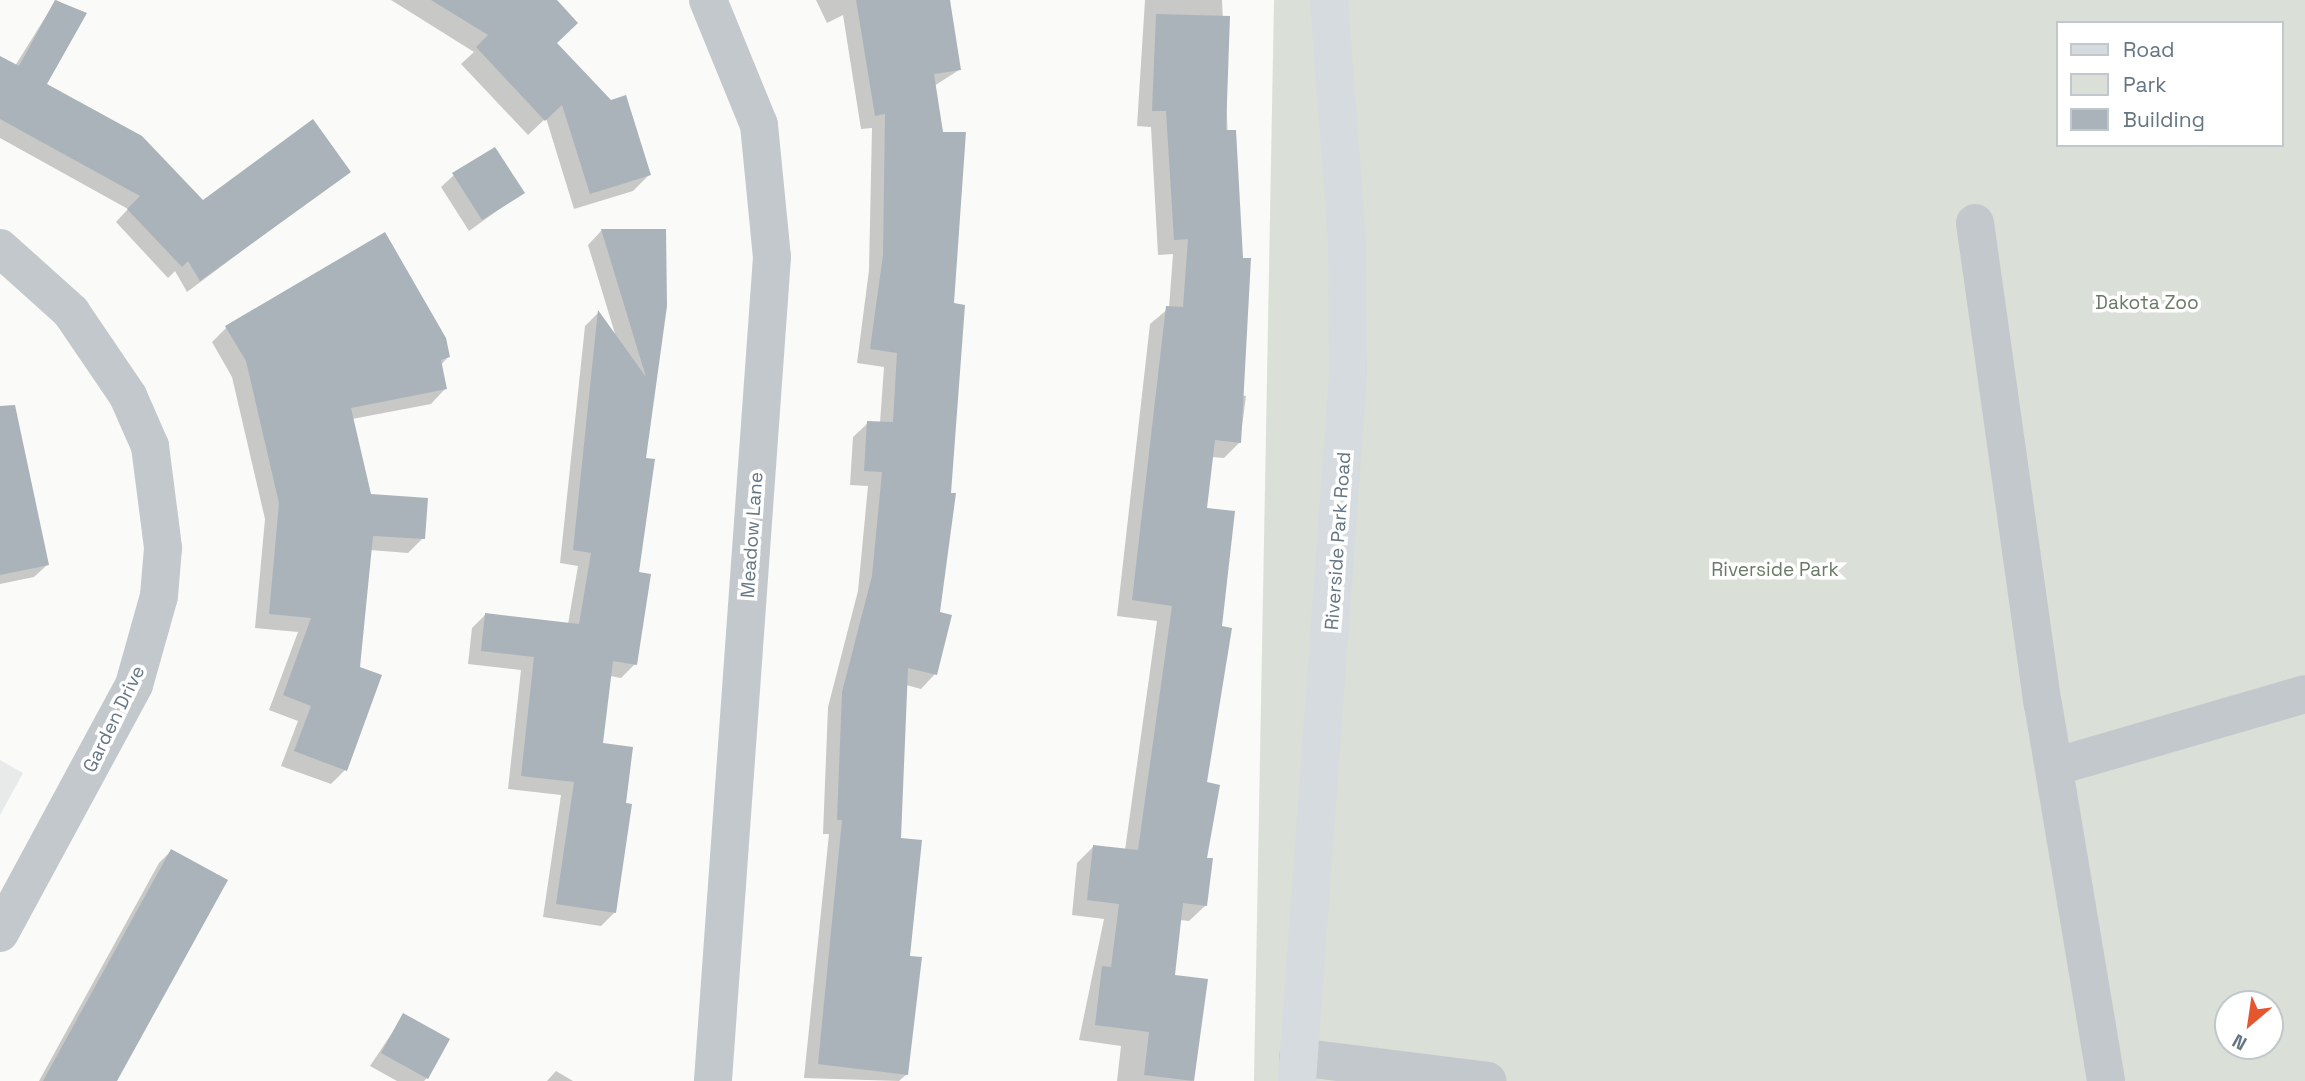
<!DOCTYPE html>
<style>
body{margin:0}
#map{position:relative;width:2305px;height:1081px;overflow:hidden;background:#fafaf8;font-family:"Space Grotesk",sans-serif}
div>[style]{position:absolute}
.built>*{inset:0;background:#e8e9e9}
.green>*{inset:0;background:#dadfd7}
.shadow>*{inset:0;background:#0003}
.building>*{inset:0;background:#aab3b9}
.minor>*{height:38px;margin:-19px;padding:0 19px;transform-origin:19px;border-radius:19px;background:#c3c8cc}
.major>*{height:38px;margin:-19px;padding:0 19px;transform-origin:19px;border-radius:19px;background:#d6dbdf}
span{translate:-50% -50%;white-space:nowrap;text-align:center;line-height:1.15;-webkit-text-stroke:7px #fff;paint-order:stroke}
.park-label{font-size:19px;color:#687a64}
.street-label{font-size:19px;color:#657683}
.legend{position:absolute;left:2056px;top:21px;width:228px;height:126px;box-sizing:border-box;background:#fff;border:2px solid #c1c8cd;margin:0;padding:9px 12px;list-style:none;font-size:21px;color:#657683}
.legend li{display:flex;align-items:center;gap:14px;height:35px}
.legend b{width:35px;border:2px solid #c1c8cd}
.north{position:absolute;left:2214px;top:990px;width:70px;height:70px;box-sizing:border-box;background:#fff;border:2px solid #c1c8cd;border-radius:50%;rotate:209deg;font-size:19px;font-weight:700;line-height:28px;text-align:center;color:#657683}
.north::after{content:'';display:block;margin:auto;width:24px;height:32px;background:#e4572e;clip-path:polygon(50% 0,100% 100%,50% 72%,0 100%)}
</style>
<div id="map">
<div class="built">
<div style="clip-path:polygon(0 760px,23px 773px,0 815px)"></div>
</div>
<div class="green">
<div style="clip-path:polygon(evenodd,1274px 0,2305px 0,2305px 1081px,1254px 1081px,1274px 0,2058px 23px,2282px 23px,2282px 145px,2058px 145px,2058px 23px,1274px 0,2228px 1004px,2270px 1004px,2270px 1046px,2228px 1046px,2228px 1004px)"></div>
</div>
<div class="shadow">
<div style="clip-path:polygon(56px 0,84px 14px,45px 84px,202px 202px,349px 171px,187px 292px,175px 271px,168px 278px,116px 222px,128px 209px,0 138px,0 58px,15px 66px)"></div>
<div style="clip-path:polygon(391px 0,555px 0,555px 43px,649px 175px,633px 191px,574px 209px,546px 118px,528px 135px,461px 64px,474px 52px)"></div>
<div style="clip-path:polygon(816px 0,912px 0,959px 70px,934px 86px,952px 305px,935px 674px,921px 689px,906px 685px,899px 839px,908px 958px,907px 1074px,899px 1081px,804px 1078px,829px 834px,823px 834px,828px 707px,858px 591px,868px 486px,850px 485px,853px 437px,868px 423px,880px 423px,884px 367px,857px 363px,869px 270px,872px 128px,861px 129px,843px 15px,827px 23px)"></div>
<div style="clip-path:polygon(1145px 0,1222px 0,1239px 395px,1246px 396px,1240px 442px,1224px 458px,1212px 457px,1205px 509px,1206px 905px,1189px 921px,1180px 920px,1173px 977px,1206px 981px,1192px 1081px,1117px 1081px,1121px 1046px,1079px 1040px,1104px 919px,1072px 915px,1077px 863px,1094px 846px,1125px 850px,1157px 621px,1117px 616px,1150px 324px,1169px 308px,1173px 254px,1158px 255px,1151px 127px,1137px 126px)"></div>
<div style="clip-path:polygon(454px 175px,522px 193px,469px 231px,441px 187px)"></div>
<div style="clip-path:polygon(601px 231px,665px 231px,644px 459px,635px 664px,621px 678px,610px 676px,601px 745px,614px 913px,601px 926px,543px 917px,561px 795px,508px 789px,521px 670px,468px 664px,472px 628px,486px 614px,568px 624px,578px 566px,560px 563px,585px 326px,598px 313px,616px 337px,588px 245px)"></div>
<div style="clip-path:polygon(227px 327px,448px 357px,441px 365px,445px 389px,431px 404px,352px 419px,370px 496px,423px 538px,408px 553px,370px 550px,345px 770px,331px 784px,281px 766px,298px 721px,269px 710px,298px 632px,255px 628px,265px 519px,232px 377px,212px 342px)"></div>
<div style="clip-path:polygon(0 469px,47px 565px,34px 577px,0 584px)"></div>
<div style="clip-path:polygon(171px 851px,114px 1081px,39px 1081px,159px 863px)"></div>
<div style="clip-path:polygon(404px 1015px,427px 1078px,424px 1081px,397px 1081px,370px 1066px)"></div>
<div style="clip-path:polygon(556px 1071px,573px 1081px,547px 1081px)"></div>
</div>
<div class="building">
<div style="clip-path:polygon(55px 0,87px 13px,47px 84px,142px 136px,203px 200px,313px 119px,351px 172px,200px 281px,188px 261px,182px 267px,127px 209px,140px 196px,0 119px,0 56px,19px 66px)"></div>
<div style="clip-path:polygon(431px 0,557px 0,578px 23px,557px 43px,611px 100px,626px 95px,651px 175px,590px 194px,562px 105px,545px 121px,476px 47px,488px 35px)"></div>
<div style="clip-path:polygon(856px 0,950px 0,961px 70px,934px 74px,943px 132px,966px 132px,954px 303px,965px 305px,951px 493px,956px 493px,940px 612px,952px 615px,937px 675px,908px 668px,901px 838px,922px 840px,910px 956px,922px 957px,908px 1075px,818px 1064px,842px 820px,837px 820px,842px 692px,872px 576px,882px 472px,864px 471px,867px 421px,893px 422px,897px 353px,870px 349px,883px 255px,885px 114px,875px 116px)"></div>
<div style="clip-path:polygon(1156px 14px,1230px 16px,1226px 130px,1236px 130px,1243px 258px,1251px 258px,1241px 443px,1215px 440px,1207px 508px,1235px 511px,1222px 626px,1232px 628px,1207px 782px,1220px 785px,1207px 858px,1213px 858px,1207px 906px,1183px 903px,1175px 975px,1208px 979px,1194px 1081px,1144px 1075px,1149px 1032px,1095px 1025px,1102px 966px,1111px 967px,1119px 904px,1087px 900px,1093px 845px,1138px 850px,1172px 606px,1132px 600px,1166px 306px,1183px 307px,1188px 239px,1174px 240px,1166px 111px,1152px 111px)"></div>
<div style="clip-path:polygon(495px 147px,525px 193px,482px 220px,452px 173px)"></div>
<div style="clip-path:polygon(601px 229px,666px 229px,667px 306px,646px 458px,655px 459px,639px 572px,651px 574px,637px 665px,613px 661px,603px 743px,633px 747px,626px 803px,632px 804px,616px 913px,556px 904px,574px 782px,521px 776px,534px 657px,481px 651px,485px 613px,579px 624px,591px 553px,573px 550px,598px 310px,646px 377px)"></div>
<div style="clip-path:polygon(385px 232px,446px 338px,450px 357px,441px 360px,447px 389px,351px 408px,371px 494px,428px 498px,425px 539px,373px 536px,360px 667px,382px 675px,347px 771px,294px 751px,311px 706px,283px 695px,311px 618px,269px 614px,279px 503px,246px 361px,225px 326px)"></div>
<div style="clip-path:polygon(15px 405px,49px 565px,0 575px,0 406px)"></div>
<div style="clip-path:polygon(171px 849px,228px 880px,117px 1081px,43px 1081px)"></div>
<div style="clip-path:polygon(403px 1013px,450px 1039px,428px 1079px,381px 1053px)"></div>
</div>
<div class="minor">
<div style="left:708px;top:0;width:135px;rotate:67.8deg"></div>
<div style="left:759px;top:125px;width:133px;rotate:84.4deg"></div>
<div style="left:772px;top:257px;width:826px;rotate:94.1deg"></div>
<div style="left:1975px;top:223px;width:486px;rotate:82deg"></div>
<div style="left:2043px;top:704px;width:382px;rotate:80.5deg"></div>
<div style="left:0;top:248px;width:96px;rotate:42deg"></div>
<div style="left:71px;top:312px;width:102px;rotate:55.8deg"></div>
<div style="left:128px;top:396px;width:55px;rotate:66.3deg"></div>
<div style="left:150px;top:446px;width:103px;rotate:82.7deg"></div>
<div style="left:163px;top:548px;width:48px;rotate:94.8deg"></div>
<div style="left:159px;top:596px;width:92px;rotate:105.7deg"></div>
<div style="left:134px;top:685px;width:282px;rotate:118.4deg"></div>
<div style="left:2054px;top:767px;width:261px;rotate:-16.2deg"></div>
<div style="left:1298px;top:1057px;width:191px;rotate:7.2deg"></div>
</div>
<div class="major">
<div style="left:1297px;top:1081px;width:709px;rotate:-85.87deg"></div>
<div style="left:1348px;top:374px;width:134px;rotate:-90.4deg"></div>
<div style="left:1347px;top:240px;width:241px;rotate:-94.3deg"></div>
</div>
<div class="park-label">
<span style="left:2147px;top:303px">Dakota Zoo</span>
<span style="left:1775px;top:570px">Riverside Park</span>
</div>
<div class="street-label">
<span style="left:752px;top:535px;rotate:-86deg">Meadow Lane</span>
<span style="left:1338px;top:541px;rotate:-86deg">Riverside Park Road</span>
<span style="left:114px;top:719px;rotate:-64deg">Garden Drive</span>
</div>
<ul class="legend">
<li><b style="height:9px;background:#d6dbdf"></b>Road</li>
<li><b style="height:19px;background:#dadfd7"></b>Park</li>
<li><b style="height:19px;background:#aab3b9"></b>Building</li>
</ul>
<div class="north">N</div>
</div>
